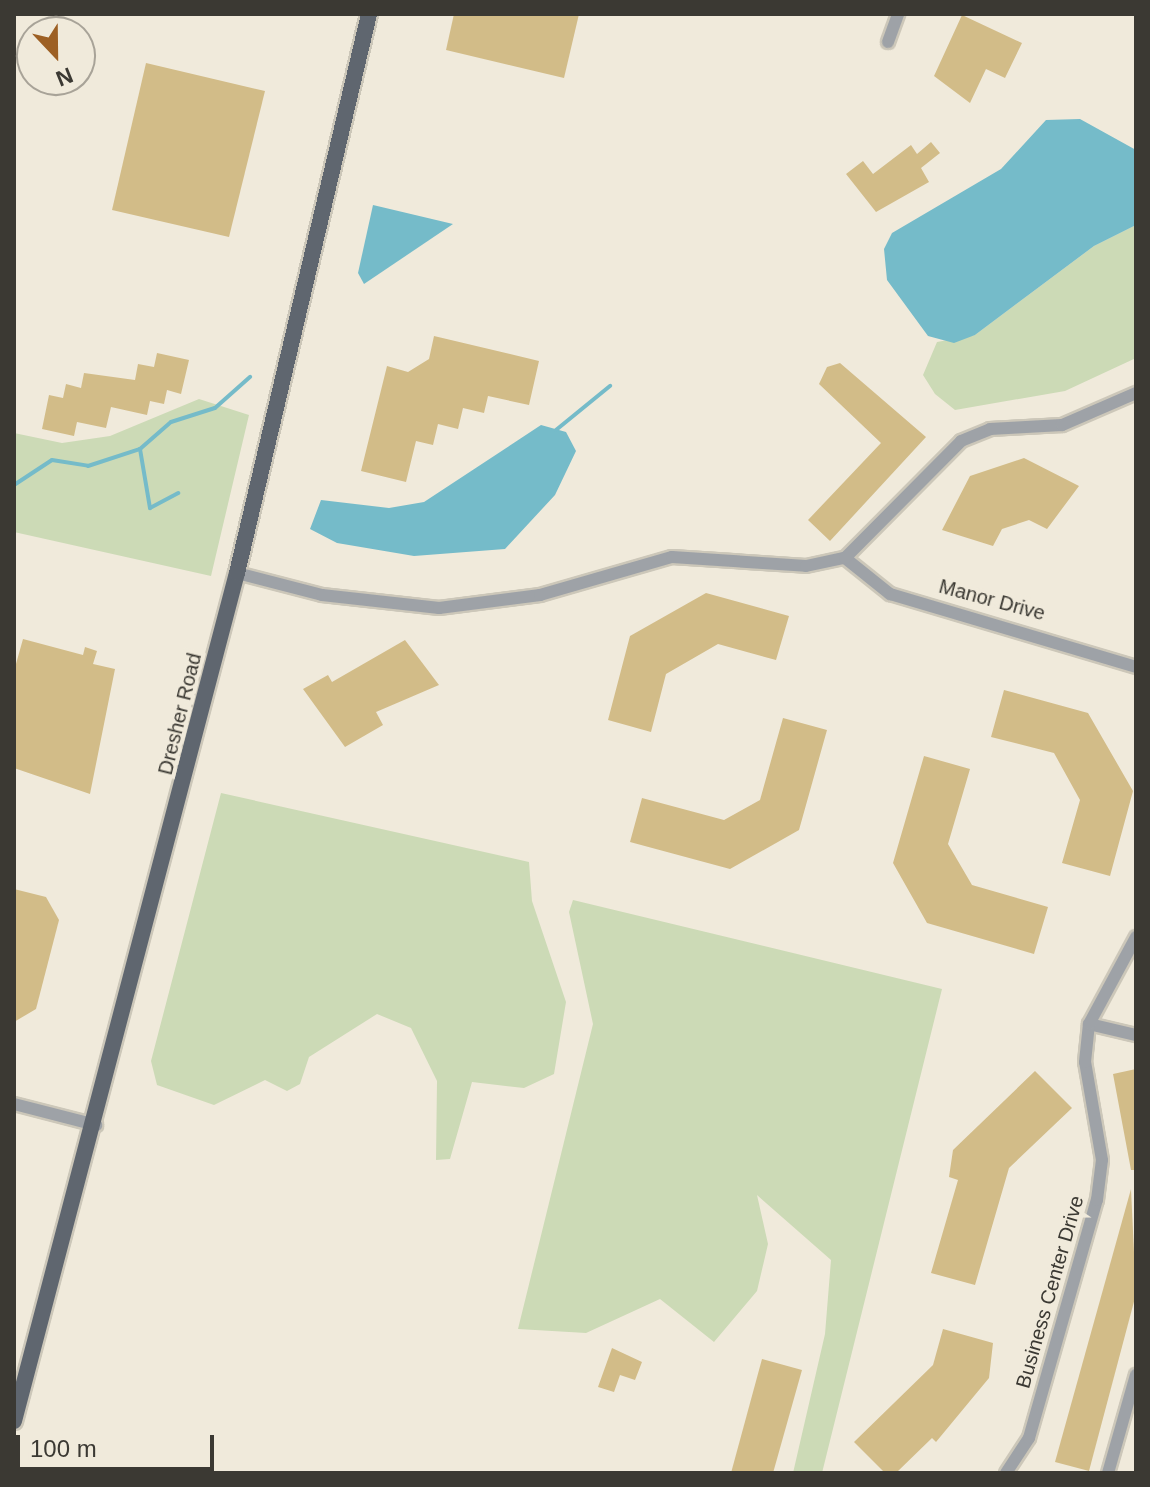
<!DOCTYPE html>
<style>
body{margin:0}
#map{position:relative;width:1150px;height:1487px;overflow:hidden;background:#f0eadb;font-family:Helvetica,sans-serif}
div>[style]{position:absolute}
.green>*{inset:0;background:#ccdab6}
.water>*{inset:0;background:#75bbc9}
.stream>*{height:4px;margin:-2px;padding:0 2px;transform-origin:2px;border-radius:2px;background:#75bbc9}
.building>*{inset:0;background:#d2bc88}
.roads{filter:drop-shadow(2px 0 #ccc7b9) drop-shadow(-2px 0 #ccc7b9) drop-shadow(0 2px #ccc7b9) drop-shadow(0 -2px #ccc7b9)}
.minor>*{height:12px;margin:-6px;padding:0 6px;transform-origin:6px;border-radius:6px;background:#9ea2a7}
.major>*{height:16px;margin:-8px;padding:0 8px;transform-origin:8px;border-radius:8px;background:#5f666f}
span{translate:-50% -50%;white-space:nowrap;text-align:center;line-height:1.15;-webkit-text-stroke:8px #f0eadb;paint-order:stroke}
.street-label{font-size:20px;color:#3b3933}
.frame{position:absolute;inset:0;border:16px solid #3b3933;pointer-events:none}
.north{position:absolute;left:16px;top:16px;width:80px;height:80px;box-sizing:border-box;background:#f0eadb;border:2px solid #a8a398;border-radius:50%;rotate:158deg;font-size:22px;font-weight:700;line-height:32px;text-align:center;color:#3b3933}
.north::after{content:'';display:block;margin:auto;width:28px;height:36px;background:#9d6024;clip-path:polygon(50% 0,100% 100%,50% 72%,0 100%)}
.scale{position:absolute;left:16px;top:1435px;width:198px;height:36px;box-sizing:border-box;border:4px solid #3b3933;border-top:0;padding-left:10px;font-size:24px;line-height:28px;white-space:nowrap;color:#3b3933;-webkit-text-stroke:6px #f0eadb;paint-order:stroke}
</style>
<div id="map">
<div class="green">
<div style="clip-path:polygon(1136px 225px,1136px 358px,1065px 391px,955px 410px,935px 394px,923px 375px,937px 342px,975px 335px,1094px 246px)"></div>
<div style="clip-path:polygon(199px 399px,249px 415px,211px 576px,14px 532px,14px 433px,62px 443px,110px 436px)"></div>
<div style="clip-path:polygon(221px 793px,529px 862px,532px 901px,566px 1002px,554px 1074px,524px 1088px,472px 1082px,450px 1159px,436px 1160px,437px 1081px,411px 1028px,377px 1014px,309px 1057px,300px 1084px,287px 1091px,265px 1080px,214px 1105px,157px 1085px,151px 1061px)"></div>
<div style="clip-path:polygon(573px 900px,942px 989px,822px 1473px,793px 1473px,825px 1334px,831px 1260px,757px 1195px,768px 1244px,757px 1291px,714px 1342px,660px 1299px,586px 1333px,518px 1329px,593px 1024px,569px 912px)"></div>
</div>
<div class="water">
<div style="clip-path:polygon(1080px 119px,1136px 150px,1136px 225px,1094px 246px,975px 335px,954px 343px,928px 336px,887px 280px,884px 249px,892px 233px,1001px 169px,1046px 120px)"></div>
<div style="clip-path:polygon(373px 205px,453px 224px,364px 284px,358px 273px)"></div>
<div style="clip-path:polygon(541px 425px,566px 432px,576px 451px,555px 495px,505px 549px,414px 556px,337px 543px,310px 529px,321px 500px,389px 508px,424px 502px)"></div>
</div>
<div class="stream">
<div style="left:556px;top:430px;width:70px;rotate:-39.2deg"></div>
<div style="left:140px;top:449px;width:41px;rotate:-41.1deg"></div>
<div style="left:171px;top:422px;width:46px;rotate:-17.7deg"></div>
<div style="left:215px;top:408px;width:47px;rotate:-41.5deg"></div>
<div style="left:14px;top:485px;width:45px;rotate:-33.3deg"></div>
<div style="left:52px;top:460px;width:36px;rotate:9deg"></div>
<div style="left:88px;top:466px;width:55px;rotate:-18.1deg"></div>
<div style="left:140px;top:449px;width:60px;rotate:80.4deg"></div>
<div style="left:150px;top:508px;width:32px;rotate:-28deg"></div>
</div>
<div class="building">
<div style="clip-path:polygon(454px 14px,579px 14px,564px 78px,446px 50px)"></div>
<div style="clip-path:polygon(962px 15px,1022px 43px,1005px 78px,986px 69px,970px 103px,934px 76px)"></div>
<div style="clip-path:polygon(146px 63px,265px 91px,229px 237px,112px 210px)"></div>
<div style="clip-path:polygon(931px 142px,940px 153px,921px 168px,929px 182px,876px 212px,846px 174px,863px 161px,873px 174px,911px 145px,917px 154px)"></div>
<div style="clip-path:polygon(434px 336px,539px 361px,529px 405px,488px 396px,484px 413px,463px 408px,458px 429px,438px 424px,433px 445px,416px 441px,406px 482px,361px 471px,387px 366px,408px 372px,429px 359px)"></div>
<div style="clip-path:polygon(157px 353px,189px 360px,181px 394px,167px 390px,164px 404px,150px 401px,147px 415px,111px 407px,106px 428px,77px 422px,74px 436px,42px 429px,49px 395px,63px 398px,66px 384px,81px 388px,84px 373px,135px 380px,138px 364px,154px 367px)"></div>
<div style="clip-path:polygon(840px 363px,926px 437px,830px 541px,808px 520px,881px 443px,819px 384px,827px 367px)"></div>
<div style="clip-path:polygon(1024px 458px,1079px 486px,1047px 529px,1029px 520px,1002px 529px,993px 546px,942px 530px,970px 476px)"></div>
<div style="clip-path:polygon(706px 593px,789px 616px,776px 660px,718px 644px,666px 674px,651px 732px,608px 720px,630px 636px)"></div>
<div style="clip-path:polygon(23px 639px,83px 655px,85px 647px,97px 651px,93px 664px,115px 669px,90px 794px,14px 768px,14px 671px)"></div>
<div style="clip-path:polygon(405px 640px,439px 685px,376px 712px,383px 725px,345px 747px,303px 689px,328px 675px,332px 682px)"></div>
<div style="clip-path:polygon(1004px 690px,1088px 713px,1133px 791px,1110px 876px,1062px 863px,1080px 800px,1054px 753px,991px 737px)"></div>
<div style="clip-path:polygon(783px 718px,827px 730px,799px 830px,730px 869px,630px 842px,642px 798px,724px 820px,760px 800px)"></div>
<div style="clip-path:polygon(924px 756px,970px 769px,948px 844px,972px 885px,1048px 907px,1034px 954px,927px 923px,893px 863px)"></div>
<div style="clip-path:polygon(14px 889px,46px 897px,59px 920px,36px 1009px,14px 1022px)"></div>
<div style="clip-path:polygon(1136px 1069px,1136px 1170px,1131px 1170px,1113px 1074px)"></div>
<div style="clip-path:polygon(1035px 1071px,1072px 1108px,1009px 1168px,975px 1285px,931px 1273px,958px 1180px,949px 1177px,953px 1150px)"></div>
<div style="clip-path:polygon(1131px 1189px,1136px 1294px,1089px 1471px,1055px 1462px)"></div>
<div style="clip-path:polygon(943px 1329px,993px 1343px,989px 1378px,936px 1442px,932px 1438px,896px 1473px,885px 1473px,854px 1442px,933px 1365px)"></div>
<div style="clip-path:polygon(612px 1348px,642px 1362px,635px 1380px,620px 1375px,614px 1392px,598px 1387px)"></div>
<div style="clip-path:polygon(762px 1359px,802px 1370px,773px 1473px,731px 1473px)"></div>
</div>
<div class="roads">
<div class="minor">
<div style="left:888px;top:42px;width:30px;rotate:-70deg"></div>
<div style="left:845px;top:558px;width:58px;rotate:38.7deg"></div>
<div style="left:890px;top:594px;width:257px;rotate:16.5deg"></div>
<div style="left:237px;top:573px;width:88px;rotate:14.5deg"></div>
<div style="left:322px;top:595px;width:118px;rotate:6.3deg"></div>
<div style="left:439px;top:608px;width:102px;rotate:-7.3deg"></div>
<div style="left:540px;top:595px;width:137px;rotate:-16.1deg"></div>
<div style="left:672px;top:557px;width:134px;rotate:3.8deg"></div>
<div style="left:806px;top:566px;width:40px;rotate:-12deg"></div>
<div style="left:845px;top:558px;width:165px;rotate:-45.2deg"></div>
<div style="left:961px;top:441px;width:31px;rotate:-22deg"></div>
<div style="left:990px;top:429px;width:72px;rotate:-3.2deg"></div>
<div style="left:1062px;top:425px;width:81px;rotate:-23.4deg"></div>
<div style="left:1089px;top:1024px;width:48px;rotate:13.2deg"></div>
<div style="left:14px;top:1104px;width:85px;rotate:14.4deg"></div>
<div style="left:1006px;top:1473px;width:42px;rotate:-56.7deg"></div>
<div style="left:1029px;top:1438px;width:248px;rotate:-74.1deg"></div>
<div style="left:1097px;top:1200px;width:40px;rotate:-82.9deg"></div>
<div style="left:1102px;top:1160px;width:99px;rotate:-99.8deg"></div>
<div style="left:1085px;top:1062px;width:38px;rotate:-84deg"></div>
<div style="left:1089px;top:1024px;width:99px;rotate:-61.6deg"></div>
<div style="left:1108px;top:1473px;width:102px;rotate:-74.1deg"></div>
</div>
<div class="major">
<div style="left:14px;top:1421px;width:877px;rotate:-75.27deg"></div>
<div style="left:237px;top:573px;width:574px;rotate:-76.71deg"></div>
</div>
</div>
<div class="street-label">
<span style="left:992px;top:600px;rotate:15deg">Manor Drive</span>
<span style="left:180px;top:714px;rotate:-76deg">Dresher Road</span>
<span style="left:1050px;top:1292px;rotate:-74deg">Business Center Drive</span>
</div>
<div class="frame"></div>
<div class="north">N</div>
<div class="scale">100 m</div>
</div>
